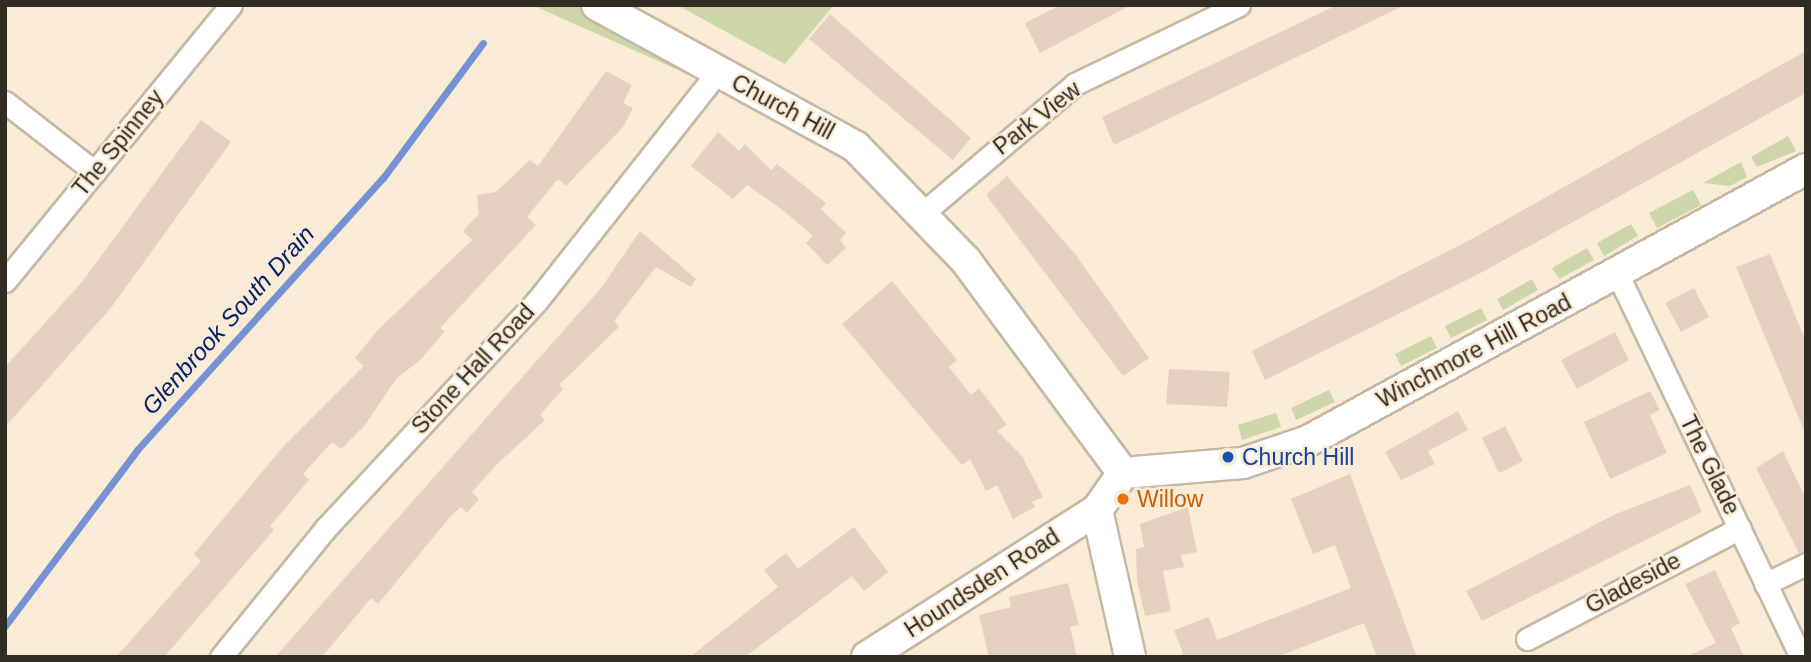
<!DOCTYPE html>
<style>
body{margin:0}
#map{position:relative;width:1811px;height:662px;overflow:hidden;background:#faebd6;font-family:Helvetica,sans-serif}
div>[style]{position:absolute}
.green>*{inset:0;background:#cdd7aa}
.stream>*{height:7px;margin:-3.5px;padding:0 3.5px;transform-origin:3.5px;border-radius:3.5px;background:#7593d4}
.building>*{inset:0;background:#e6d0c1}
.roads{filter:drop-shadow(2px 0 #c6b8a4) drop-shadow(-2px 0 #c6b8a4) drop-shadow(0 2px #c6b8a4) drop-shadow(0 -2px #c6b8a4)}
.street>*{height:21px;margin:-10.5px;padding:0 10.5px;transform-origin:10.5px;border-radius:10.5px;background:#fff}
.secondary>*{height:30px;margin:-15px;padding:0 15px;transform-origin:15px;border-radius:15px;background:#fff}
.dots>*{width:19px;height:19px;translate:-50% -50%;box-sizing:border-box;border:4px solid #faebd6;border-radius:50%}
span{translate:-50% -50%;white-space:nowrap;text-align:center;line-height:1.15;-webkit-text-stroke:5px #faebd6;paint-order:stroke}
.street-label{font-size:23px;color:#312c24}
.transit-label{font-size:23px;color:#164399}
.left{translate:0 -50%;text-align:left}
.food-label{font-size:23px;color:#c56008}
.water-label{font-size:24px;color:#07206a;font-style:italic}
.frame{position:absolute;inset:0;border:7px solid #312c24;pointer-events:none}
</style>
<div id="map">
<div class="green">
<div style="clip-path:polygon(532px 5px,578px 5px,706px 69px,703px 81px)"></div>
<div style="clip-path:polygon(677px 5px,834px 5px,785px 64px)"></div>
<div style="clip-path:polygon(1788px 136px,1796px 151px,1757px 167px,1751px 157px)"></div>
<div style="clip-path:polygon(1741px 162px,1747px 177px,1730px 186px,1703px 183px)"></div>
<div style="clip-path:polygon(1693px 190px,1701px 205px,1657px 228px,1649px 213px)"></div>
<div style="clip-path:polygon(1631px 224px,1638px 236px,1604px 256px,1597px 243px)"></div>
<div style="clip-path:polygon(1587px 248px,1594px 260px,1559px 279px,1552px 268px)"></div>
<div style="clip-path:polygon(1532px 279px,1538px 290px,1503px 310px,1497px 299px)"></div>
<div style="clip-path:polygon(1481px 308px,1487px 320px,1451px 338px,1445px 326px)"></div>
<div style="clip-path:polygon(1431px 336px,1437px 348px,1401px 366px,1395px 354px)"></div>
<div style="clip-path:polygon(1329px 390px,1335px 402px,1296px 420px,1291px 408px)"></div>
<div style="clip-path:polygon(1276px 413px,1281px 427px,1242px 440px,1238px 425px)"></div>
</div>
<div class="stream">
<div style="left:5px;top:626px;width:220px;rotate:-53.1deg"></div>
<div style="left:137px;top:450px;width:367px;rotate:-47.9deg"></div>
<div style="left:383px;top:178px;width:168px;rotate:-53.5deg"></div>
</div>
<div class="building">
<div style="clip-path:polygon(1061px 5px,1131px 5px,1040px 53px,1025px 23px)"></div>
<div style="clip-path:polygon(1337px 5px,1405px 5px,1114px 145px,1102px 117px)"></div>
<div style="clip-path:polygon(830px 14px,971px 138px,953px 160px,809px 39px)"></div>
<div style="clip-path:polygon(1806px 51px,1806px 93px,1475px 276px,1265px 380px,1252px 351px,1468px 241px)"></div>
<div style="clip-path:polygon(606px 71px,632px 85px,623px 103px,633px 108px,623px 127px,566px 186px,558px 179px,527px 217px,536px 225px,440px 328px,445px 331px,420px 360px,396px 379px,365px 425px,341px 449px,332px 442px,303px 474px,309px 480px,270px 526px,274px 530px,164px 657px,116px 657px,201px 561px,194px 554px,283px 447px,364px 366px,355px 358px,377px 331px,472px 240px,463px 231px,479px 214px,477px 195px,496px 192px,530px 160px,538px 166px)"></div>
<div style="clip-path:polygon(201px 120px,231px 142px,110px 309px,5px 427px,5px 367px,82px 282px)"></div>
<div style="clip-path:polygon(718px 132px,739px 151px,745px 144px,771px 170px,777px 164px,826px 203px,821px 209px,846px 233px,840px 240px,846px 248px,827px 265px,806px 243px,813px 236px,784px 211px,747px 185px,733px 199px,691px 166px)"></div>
<div style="clip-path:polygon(1007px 176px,1075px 254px,1149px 358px,1123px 376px,986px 195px)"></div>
<div style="clip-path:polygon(640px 231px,696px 279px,691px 287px,656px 267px,614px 321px,619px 327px,559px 385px,563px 389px,540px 415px,545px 420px,496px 465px,472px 492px,479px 499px,467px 513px,461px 507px,451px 516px,378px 604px,371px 598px,322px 657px,275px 657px,601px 288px)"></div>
<div style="clip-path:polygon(1770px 254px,1806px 342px,1805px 433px,1736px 267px)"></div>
<div style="clip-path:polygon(892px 281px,957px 360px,949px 367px,971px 395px,979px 388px,1007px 425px,997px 431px,1022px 456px,1043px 497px,1032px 502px,1035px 507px,1013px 519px,997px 485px,986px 491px,970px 459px,962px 465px,842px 324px)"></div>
<div style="clip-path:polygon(1694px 288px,1709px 317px,1681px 332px,1665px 303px)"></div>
<div style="clip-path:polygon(1615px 332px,1629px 360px,1577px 389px,1561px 360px)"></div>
<div style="clip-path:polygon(1169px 369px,1230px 372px,1227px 407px,1166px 404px)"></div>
<div style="clip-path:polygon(1650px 391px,1660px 410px,1650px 415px,1667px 453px,1610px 479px,1584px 422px)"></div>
<div style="clip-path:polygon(1458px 411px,1468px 430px,1428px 451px,1435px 464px,1401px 480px,1385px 452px)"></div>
<div style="clip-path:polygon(1505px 426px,1523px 461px,1499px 473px,1482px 438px)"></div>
<div style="clip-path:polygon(1783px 451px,1806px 499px,1806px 551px,1799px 553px,1756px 468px)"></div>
<div style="clip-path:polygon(1350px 474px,1417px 657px,1377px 657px,1364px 623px,1277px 657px,1177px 657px,1183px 653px,1174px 630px,1209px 617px,1217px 640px,1351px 588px,1335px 545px,1313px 554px,1291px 499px)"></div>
<div style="clip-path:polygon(1690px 485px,1702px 512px,1482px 621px,1466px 591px,1616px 514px)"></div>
<div style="clip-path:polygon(1188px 507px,1197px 552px,1181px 555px,1184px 567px,1163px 571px,1171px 611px,1145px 616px,1137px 580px,1136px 549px,1144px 547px,1140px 524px)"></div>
<div style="clip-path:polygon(854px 527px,888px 572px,864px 591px,852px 576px,745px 657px,690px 657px,778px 587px,764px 570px,786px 553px,798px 569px)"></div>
<div style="clip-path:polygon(1715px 570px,1740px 623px,1731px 628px,1744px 657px,1686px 657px,1716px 643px,1685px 584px)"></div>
<div style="clip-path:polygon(1068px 583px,1079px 625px,1070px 627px,1077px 657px,989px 657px,979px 615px,1011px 607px,1009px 597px)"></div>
</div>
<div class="roads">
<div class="street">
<div style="left:5px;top:102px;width:114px;rotate:37.9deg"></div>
<div style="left:923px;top:213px;width:199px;rotate:-40.3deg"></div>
<div style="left:1075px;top:84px;width:182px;rotate:-25.7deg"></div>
<div style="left:1617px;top:273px;width:426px;rotate:64.4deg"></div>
<div style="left:5px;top:281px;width:357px;rotate:-50.7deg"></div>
<div style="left:1765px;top:584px;width:46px;rotate:-26deg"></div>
<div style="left:1527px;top:639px;width:240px;rotate:-27.5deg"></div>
<div style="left:221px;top:657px;width:165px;rotate:-50.9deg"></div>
<div style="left:325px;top:529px;width:310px;rotate:-47.1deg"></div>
<div style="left:536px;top:302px;width:292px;rotate:-51.7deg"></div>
</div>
<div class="secondary">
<div style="left:597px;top:5px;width:295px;rotate:28.7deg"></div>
<div style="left:856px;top:147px;width:158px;rotate:46deg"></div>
<div style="left:966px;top:261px;width:264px;rotate:53.5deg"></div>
<div style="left:1123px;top:473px;width:120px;rotate:-4.8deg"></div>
<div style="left:1243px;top:463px;width:69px;rotate:-18.7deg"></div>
<div style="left:1308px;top:441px;width:567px;rotate:-28.64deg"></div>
<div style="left:1123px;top:473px;width:45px;rotate:125.1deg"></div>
<div style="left:1097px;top:510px;width:151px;rotate:77.3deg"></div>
<div style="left:867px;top:657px;width:273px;rotate:-32.6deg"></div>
</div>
</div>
<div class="dots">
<div style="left:1228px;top:457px;background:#1a4fb4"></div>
<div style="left:1123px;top:499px;background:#e8710a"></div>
</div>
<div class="street-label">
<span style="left:783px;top:107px;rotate:28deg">Church Hill</span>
<span style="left:1037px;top:118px;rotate:-38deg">Park View</span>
<span style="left:118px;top:143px;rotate:-51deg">The Spinney</span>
<span style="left:1474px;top:351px;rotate:-28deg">Winchmore Hill Road</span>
<span style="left:473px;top:369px;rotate:-47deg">Stone Hall Road</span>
<span style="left:1710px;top:465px;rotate:64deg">The Glade</span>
<span style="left:982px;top:583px;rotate:-33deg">Houndsden Road</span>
<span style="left:1633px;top:583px;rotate:-28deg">Gladeside</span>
</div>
<div class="transit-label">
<span class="left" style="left:1242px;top:457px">Church Hill</span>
</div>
<div class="food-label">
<span class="left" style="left:1137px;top:499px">Willow</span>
</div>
<div class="water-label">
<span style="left:228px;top:320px;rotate:-48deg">Glenbrook South Drain</span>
</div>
<div class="frame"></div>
</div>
